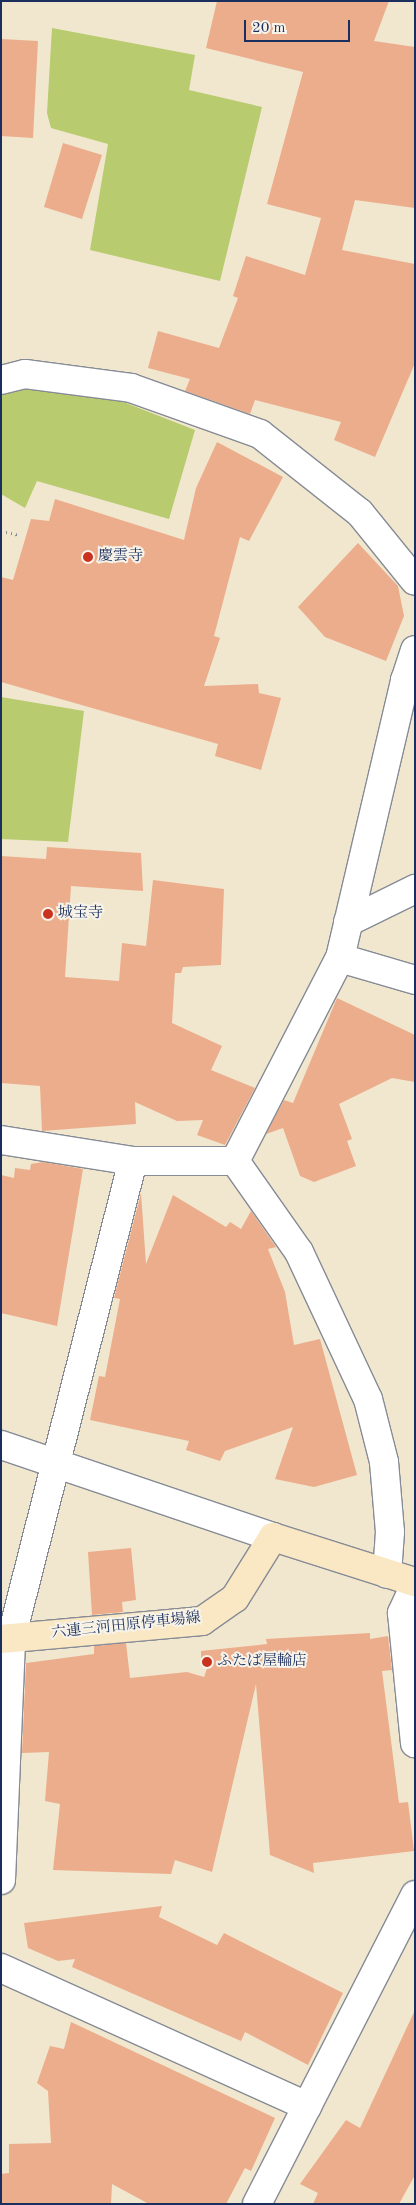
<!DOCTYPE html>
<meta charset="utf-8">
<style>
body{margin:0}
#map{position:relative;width:416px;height:2205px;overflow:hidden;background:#f0e7ce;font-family:"Old Standard TT","Noto Serif JP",serif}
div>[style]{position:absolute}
.green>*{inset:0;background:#b8cb6e}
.building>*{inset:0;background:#ecad8c}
.path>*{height:3px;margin-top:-1.5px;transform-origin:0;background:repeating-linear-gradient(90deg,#868b96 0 1px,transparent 0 5px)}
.roads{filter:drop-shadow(1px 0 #868b96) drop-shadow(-1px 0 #868b96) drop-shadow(0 1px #868b96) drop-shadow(0 -1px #868b96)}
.minor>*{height:28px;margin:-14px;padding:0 14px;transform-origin:14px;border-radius:14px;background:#fff}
.tertiary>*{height:28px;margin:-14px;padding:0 14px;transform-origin:14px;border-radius:14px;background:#fff}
.secondary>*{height:28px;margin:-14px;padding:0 14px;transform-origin:14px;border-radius:14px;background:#fae7c3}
.dots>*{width:14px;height:14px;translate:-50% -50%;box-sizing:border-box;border:2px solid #f7f3e8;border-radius:50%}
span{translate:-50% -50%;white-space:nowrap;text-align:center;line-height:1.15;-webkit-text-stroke:4px #f7f3e8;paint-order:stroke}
.poi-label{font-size:15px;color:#1b2f5e}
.left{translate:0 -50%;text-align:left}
.street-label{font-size:15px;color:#1b2f5e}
.frame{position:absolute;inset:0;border:2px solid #1b2f5e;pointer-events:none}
.scale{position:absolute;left:244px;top:20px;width:106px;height:22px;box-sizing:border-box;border:2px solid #1b2f5e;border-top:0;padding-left:6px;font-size:15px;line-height:18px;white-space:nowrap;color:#1b2f5e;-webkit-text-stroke:4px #f7f3e8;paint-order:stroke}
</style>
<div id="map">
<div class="green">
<div style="clip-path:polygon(52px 28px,195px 55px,189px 90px,262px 107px,220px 281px,90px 250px,108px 144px,51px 128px,47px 113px)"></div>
<div style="clip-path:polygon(21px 387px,121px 401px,195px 430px,169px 519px,37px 481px,25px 508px,1px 494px,1px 395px)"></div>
<div style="clip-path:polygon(1px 697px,84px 711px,68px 842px,1px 839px)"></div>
</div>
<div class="building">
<div style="clip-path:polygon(217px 1px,389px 1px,374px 41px,415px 47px,415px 208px,355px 200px,342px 250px,415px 264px,415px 363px,375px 457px,334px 440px,341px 422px,255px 400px,250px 414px,185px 391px,190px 379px,148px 368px,158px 331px,219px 348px,238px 298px,233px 296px,246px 256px,305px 275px,321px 218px,267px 204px,303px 72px,206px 48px)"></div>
<div style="clip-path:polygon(1px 39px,38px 41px,33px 138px,1px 136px)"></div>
<div style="clip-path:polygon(63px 143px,102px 155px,82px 219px,44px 207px)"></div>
<div style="clip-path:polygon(217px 442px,283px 477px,249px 541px,240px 537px,214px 636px,220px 638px,204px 686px,258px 684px,259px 693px,281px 698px,261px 770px,215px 756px,218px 744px,1px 682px,1px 577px,13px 580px,31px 519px,49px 521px,55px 499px,184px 540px,196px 488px)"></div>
<div style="clip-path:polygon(358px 543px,398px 586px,404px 616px,386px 661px,325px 637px,298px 607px)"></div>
<div style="clip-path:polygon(47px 847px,141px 853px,143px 891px,71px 886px,65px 977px,119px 981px,122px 943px,146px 946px,153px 880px,224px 889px,221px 965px,183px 967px,181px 973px,175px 973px,172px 1023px,222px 1046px,211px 1070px,255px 1088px,225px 1145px,197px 1135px,203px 1120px,177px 1121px,135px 1102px,136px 1124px,42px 1131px,40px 1086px,1px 1083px,1px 856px,46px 859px)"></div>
<div style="clip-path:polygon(337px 998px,415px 1035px,415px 1082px,392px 1078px,339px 1104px,352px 1139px,347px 1141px,356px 1166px,314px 1182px,300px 1176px,283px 1128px,266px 1134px,284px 1100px,293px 1103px)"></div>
<div style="clip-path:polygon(43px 1162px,83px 1169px,57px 1326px,1px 1313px,1px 1175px,14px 1178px,15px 1168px,30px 1170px,31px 1164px)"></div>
<div style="clip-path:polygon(141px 1193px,146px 1264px,173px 1195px,226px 1227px,230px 1222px,241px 1229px,251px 1211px,276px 1247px,268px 1249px,285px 1292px,294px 1345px,320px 1339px,357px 1475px,314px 1487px,275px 1479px,293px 1427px,225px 1451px,220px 1461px,186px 1450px,189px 1441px,90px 1420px,99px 1376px,105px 1377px,120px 1299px,114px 1298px)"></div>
<div style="clip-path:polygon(131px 1548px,136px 1600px,122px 1602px,123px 1612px,92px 1615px,88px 1552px)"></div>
<div style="clip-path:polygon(370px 1633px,370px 1639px,388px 1636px,392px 1670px,382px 1671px,399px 1803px,408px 1802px,414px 1851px,313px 1863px,314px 1873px,270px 1855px,256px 1684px,212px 1872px,175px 1860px,171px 1874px,53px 1870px,60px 1804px,45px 1801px,49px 1752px,22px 1753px,26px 1663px,94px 1654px,94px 1646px,126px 1643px,130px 1678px,187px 1672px,204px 1677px,208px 1666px,201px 1666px,201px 1651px,267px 1644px,266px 1639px)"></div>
<div style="clip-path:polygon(162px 1906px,159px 1917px,217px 1945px,224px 1933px,343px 1993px,308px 2065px,245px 2032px,241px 2041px,72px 1967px,75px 1959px,58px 1961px,28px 1948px,24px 1923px)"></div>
<div style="clip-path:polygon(415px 2010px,415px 2175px,399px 2204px,313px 2204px,318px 2193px,300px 2184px,346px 2120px,360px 2128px)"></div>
<div style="clip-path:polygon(71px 2022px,275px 2118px,251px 2171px,245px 2168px,226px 2204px,149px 2204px,112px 2184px,111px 2204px,1px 2204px,1px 2174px,9px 2173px,9px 2144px,51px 2143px,48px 2091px,37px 2083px,50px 2046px,64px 2049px)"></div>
</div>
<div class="path">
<div style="left:1px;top:531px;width:19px;rotate:12deg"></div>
</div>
<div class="roads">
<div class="minor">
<div style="left:1px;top:380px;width:25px;rotate:-14deg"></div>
<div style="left:25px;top:374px;width:107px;rotate:7.5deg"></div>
<div style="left:131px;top:388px;width:137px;rotate:19.6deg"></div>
<div style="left:260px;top:434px;width:127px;rotate:38.3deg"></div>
<div style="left:360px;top:513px;width:87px;rotate:51deg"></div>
<div style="left:415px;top:650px;width:32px;rotate:108deg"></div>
<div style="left:405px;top:680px;width:12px;rotate:31deg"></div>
<div style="left:348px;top:922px;width:75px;rotate:-26.2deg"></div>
<div style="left:340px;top:958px;width:78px;rotate:16.3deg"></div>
<div style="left:1px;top:1140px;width:134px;rotate:9deg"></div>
<div style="left:133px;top:1161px;width:102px"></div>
<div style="left:235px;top:1161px;width:111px;rotate:54.9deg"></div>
<div style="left:299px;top:1252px;width:162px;rotate:64.9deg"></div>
<div style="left:368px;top:1399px;width:65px;rotate:75.7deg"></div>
<div style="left:384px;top:1462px;width:70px;rotate:85.1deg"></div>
<div style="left:390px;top:1532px;width:42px;rotate:94.1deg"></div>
<div style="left:235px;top:1161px;width:229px;rotate:-62.7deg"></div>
<div style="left:340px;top:958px;width:285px;rotate:-76.8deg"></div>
<div style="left:415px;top:1585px;width:31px;rotate:115deg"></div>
<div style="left:402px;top:1613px;width:131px;rotate:84.3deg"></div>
<div style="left:1px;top:1880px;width:241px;rotate:-87.6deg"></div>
<div style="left:11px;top:1639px;width:493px;rotate:-75.7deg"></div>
<div style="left:1px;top:1968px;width:336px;rotate:24.3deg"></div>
<div style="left:257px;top:2204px;width:347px;rotate:-62.9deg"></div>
</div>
<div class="tertiary">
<div style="left:1px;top:1445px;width:287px;rotate:18.7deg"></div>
</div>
<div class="secondary">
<div style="left:1px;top:1639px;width:202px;rotate:-5.1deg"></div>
<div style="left:202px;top:1621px;width:40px;rotate:-34.9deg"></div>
<div style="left:235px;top:1598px;width:72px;rotate:-58.1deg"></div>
<div style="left:273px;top:1537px;width:149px;rotate:17.6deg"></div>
</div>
</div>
<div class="dots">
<div style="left:88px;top:557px;background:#c8321e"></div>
<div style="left:48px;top:914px;background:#c8321e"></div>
<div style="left:207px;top:1662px;background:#c8321e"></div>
</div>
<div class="poi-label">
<span class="left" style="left:98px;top:557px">慶雲寺</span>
<span class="left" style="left:58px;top:914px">城宝寺</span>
<span class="left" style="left:217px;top:1662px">ふたば屋輪店</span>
</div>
<div class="street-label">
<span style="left:126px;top:1626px;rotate:-6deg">六連三河田原停車場線</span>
</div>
<div class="frame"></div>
<div class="scale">20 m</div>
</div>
